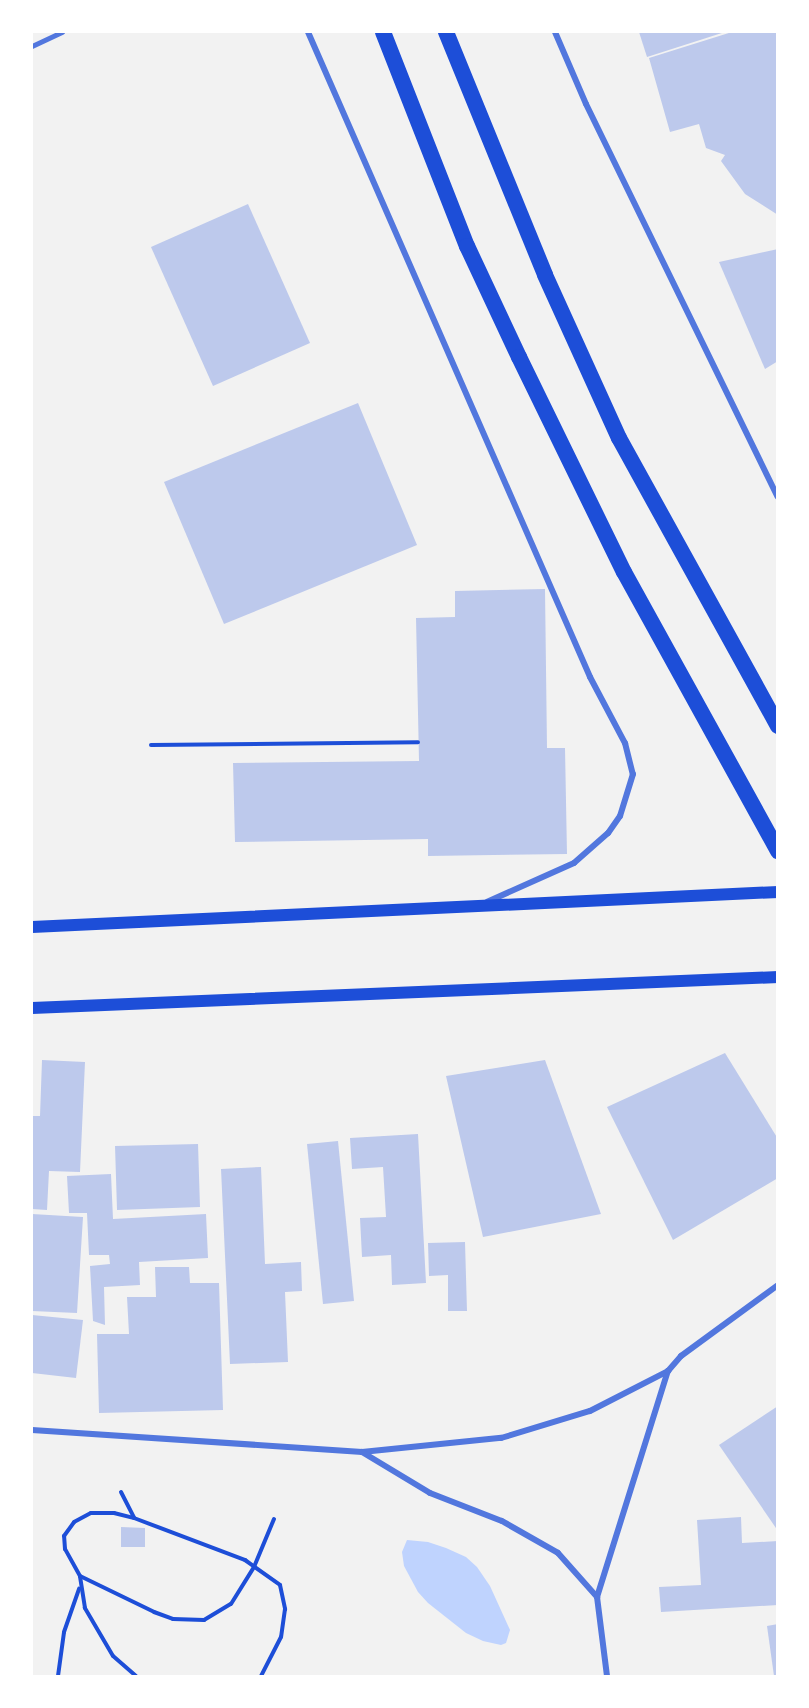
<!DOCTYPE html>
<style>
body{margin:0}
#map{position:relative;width:809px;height:1708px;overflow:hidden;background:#f2f2f2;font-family:"Noto Serif",serif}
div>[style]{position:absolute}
.water>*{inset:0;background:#bfd3fe}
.building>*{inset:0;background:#bdc9ec}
.path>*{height:4px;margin:-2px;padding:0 2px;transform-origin:2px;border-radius:2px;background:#1d4ed8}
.service>*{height:4.5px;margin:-2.25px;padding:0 2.25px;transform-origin:2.25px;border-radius:2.25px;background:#5277de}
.minor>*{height:6px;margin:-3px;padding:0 3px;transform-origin:3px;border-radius:3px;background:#5277de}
.secondary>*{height:12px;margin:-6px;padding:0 6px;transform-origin:6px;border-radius:6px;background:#1d4ed8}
.trunk>*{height:16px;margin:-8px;padding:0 8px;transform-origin:8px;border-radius:8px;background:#1d4ed8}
span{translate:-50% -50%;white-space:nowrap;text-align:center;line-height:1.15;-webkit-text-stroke:4.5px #fff;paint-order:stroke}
.frame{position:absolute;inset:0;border:33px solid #fff;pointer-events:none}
</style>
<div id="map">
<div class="water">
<div style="clip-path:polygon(407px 1540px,428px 1542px,446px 1548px,466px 1557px,477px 1567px,490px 1586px,510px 1630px,506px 1643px,501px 1645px,483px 1641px,466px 1633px,428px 1603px,418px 1592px,404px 1566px,402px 1552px)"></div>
</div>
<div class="building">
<div style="clip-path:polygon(639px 32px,725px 32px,647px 57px)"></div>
<div style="clip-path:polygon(732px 32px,778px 32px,778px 215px,745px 194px,721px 161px,725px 155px,706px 148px,699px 124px,670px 132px,649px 58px)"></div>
<div style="clip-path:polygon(248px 204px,310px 343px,213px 386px,151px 247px)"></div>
<div style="clip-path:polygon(778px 249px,778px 361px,765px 369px,719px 262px)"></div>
<div style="clip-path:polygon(358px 403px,417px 545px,224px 624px,164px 482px)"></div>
<div style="clip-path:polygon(545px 589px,547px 748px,565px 748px,567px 854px,428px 856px,428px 839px,235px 842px,233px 763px,419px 761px,416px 618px,455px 617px,455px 591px)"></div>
<div style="clip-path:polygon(725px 1053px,778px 1139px,778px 1178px,673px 1240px,607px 1107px)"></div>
<div style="clip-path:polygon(42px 1060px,85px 1062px,80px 1172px,49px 1171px,47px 1210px,32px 1209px,32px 1116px,40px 1116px)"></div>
<div style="clip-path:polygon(545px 1060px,601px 1214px,483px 1237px,446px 1076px)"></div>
<div style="clip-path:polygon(418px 1134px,426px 1283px,392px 1285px,391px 1255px,362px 1257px,360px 1218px,386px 1217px,383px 1167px,352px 1169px,350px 1138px)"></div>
<div style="clip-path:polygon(338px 1141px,354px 1301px,323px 1304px,307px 1144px)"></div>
<div style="clip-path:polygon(198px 1144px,200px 1207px,117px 1210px,115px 1146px)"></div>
<div style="clip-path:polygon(261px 1167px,265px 1264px,301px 1262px,302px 1291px,285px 1292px,288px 1362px,230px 1364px,221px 1169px)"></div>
<div style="clip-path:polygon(111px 1174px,113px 1219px,206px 1214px,208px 1258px,139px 1262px,140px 1285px,104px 1287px,105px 1325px,93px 1321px,90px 1266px,110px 1264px,109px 1255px,89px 1255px,87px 1213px,69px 1213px,67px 1176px)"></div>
<div style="clip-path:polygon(32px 1214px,83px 1217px,77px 1313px,32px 1311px)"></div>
<div style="clip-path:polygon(465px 1242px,467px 1311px,448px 1311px,448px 1275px,429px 1276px,428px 1243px)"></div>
<div style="clip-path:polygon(155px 1267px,189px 1267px,190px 1283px,219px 1283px,223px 1410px,99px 1413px,97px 1334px,129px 1334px,127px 1297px,156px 1297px)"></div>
<div style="clip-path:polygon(32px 1315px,83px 1320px,76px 1378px,32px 1373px)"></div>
<div style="clip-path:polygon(778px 1406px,778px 1531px,719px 1445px)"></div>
<div style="clip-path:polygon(741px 1517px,742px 1543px,778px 1541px,778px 1605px,661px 1612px,659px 1587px,701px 1585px,697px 1520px)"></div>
<div style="clip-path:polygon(121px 1527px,145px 1528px,145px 1547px,121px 1547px)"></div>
<div style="clip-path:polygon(778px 1624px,778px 1676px,774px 1676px,767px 1626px)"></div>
</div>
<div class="path">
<div style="left:151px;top:745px;width:267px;rotate:-0.6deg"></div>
<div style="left:121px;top:1492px;width:28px;rotate:63deg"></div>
<div style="left:80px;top:1576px;width:82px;rotate:25.9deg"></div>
<div style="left:154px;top:1612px;width:20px;rotate:20deg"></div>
<div style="left:173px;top:1619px;width:31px;rotate:2deg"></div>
<div style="left:204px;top:1620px;width:31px;rotate:-31deg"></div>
<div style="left:231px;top:1604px;width:44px;rotate:-58.1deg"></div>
<div style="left:254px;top:1567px;width:52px;rotate:-67.4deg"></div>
<div style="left:58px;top:1676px;width:44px;rotate:-82.2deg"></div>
<div style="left:64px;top:1632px;width:46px;rotate:-70.8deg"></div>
<div style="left:136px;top:1676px;width:30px;rotate:-139deg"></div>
<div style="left:113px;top:1656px;width:56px;rotate:-120.3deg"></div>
<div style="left:85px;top:1608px;width:32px;rotate:-99deg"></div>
<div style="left:80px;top:1576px;width:31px;rotate:-119deg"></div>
<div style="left:65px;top:1549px;width:13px;rotate:-94deg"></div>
<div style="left:64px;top:1536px;width:17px;rotate:-54deg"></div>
<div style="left:74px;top:1522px;width:19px;rotate:-28deg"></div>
<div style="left:91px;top:1513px;width:23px"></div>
<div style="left:114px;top:1513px;width:21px;rotate:14deg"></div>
<div style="left:134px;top:1518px;width:119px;rotate:20.7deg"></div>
<div style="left:245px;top:1560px;width:43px;rotate:35.5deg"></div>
<div style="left:280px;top:1585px;width:25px;rotate:78deg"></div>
<div style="left:285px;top:1609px;width:28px;rotate:98deg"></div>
<div style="left:281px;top:1637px;width:44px;rotate:117.1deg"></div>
</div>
<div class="service">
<div style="left:32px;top:46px;width:33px;rotate:-25deg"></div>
</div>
<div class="minor">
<div style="left:308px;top:32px;width:704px;rotate:66.38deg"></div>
<div style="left:590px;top:677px;width:75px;rotate:62.1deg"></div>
<div style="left:625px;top:743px;width:32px;rotate:76deg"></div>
<div style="left:633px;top:774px;width:44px;rotate:107.2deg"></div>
<div style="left:620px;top:816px;width:21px;rotate:125deg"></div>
<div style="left:608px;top:833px;width:45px;rotate:138.6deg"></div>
<div style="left:574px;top:863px;width:95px;rotate:155.9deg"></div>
<div style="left:555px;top:32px;width:78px;rotate:66.7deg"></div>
<div style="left:586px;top:104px;width:437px;rotate:64deg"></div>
<div style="left:32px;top:1430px;width:331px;rotate:3.8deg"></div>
<div style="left:362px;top:1452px;width:140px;rotate:-5.8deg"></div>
<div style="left:501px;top:1438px;width:93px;rotate:-16.9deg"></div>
<div style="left:590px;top:1411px;width:88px;rotate:-27.1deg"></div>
<div style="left:362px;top:1452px;width:79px;rotate:31.1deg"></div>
<div style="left:430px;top:1493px;width:77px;rotate:21.3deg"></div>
<div style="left:502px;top:1521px;width:64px;rotate:29.7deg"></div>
<div style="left:558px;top:1553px;width:59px;rotate:48.4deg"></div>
<div style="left:607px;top:1676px;width:80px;rotate:-97.2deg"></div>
<div style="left:597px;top:1597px;width:237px;rotate:-72.6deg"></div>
<div style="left:668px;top:1371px;width:20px;rotate:-49deg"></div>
<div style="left:681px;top:1356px;width:120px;rotate:-36.2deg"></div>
</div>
<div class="secondary">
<div style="left:32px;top:927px;width:747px;rotate:-2.69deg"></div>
<div style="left:32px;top:1008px;width:747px;rotate:-2.38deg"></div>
</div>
<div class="trunk">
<div style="left:383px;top:32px;width:230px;rotate:68.6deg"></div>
<div style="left:467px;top:246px;width:123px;rotate:64.9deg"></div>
<div style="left:519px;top:357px;width:239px;rotate:64deg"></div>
<div style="left:624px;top:572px;width:319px;rotate:61.1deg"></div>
<div style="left:446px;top:32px;width:262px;rotate:67.8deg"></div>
<div style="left:545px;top:275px;width:179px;rotate:65.6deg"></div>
<div style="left:619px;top:438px;width:329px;rotate:61.1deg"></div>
</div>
<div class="frame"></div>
</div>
